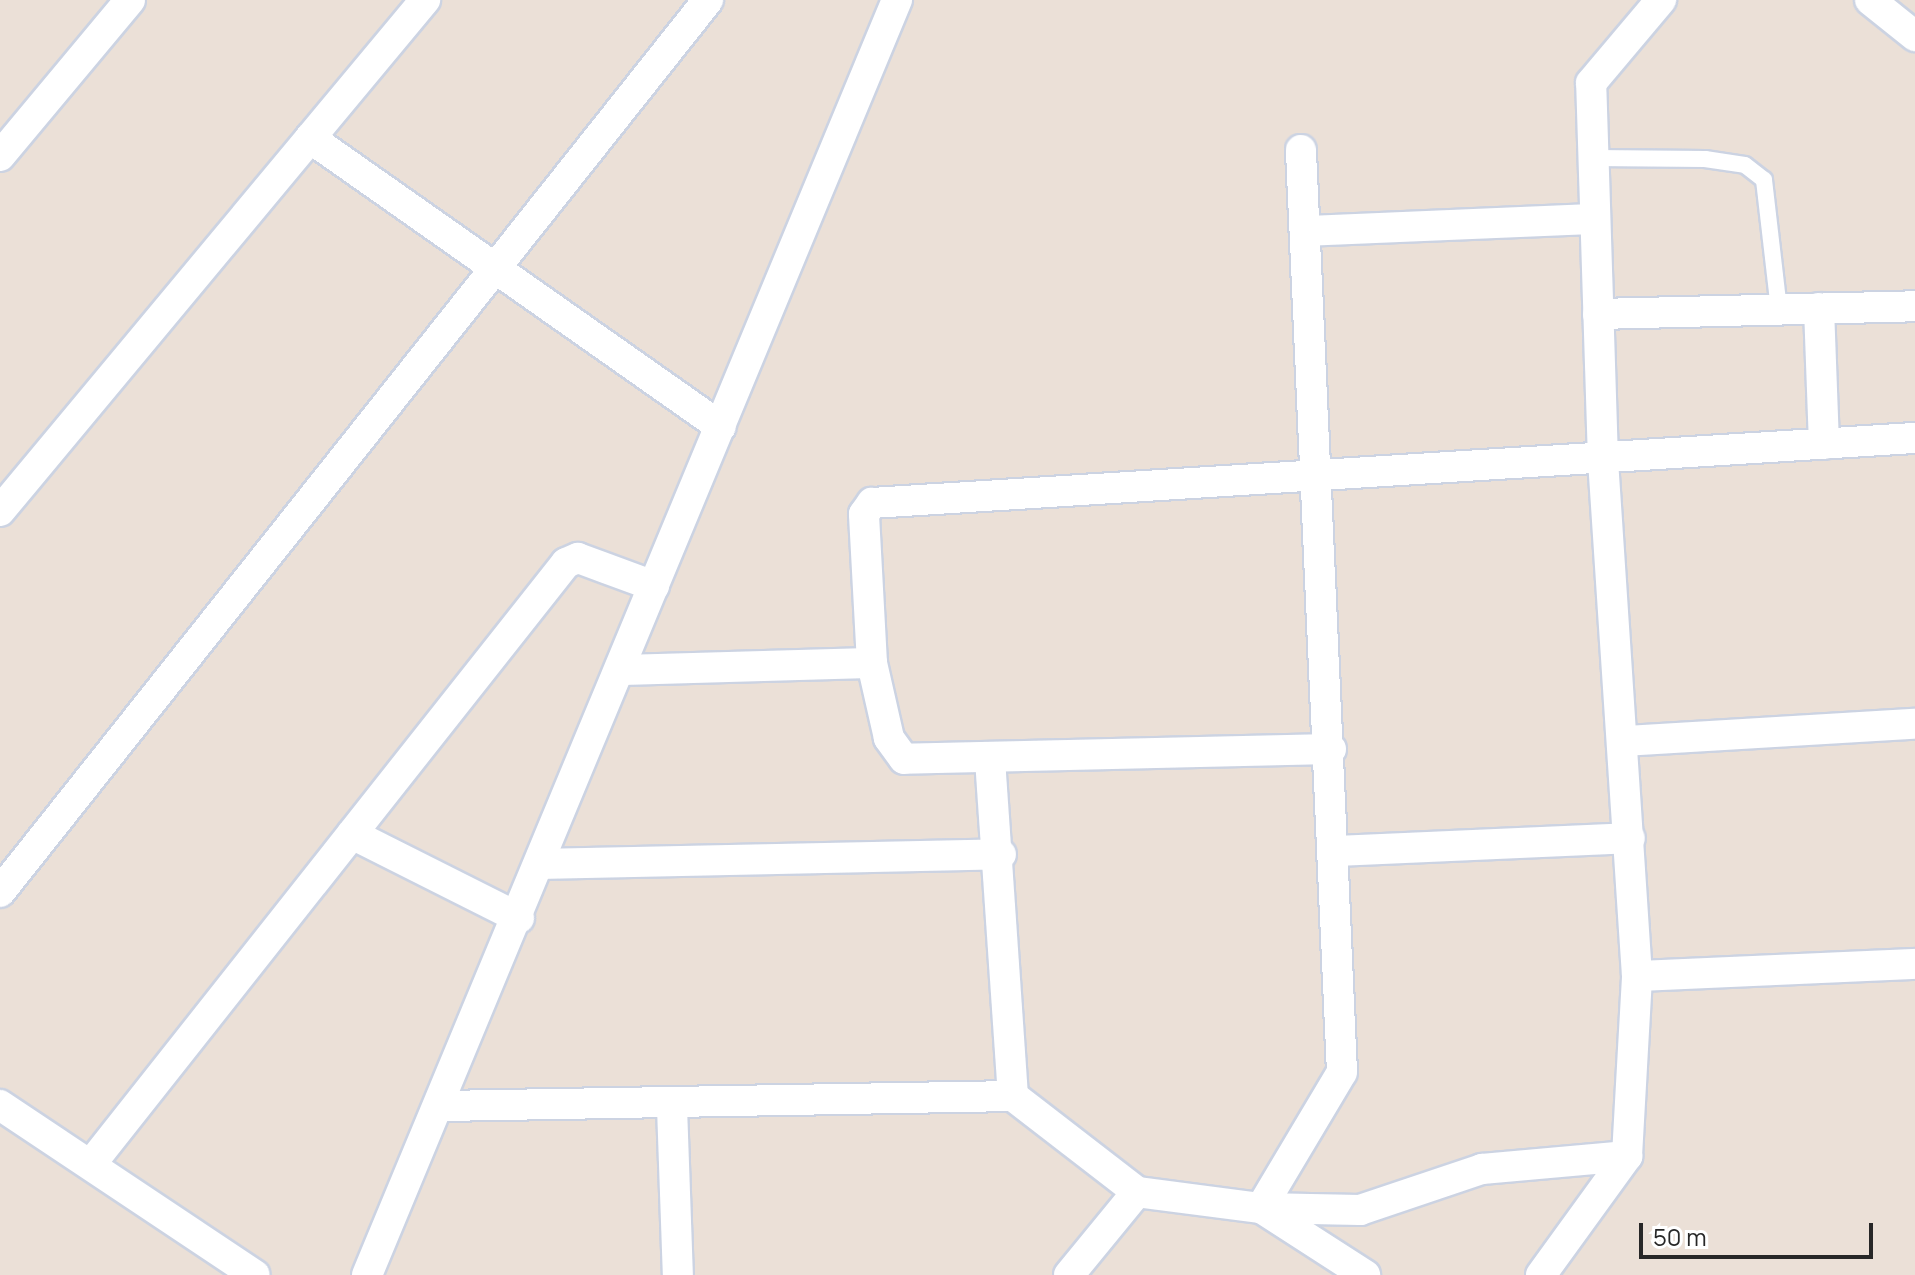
<!DOCTYPE html>
<style>
body{margin:0}
#map{position:relative;width:1915px;height:1275px;overflow:hidden;background:#ebe0d7;font-family:Manrope,sans-serif}
div>[style]{position:absolute}
.roads{filter:drop-shadow(2px 0 #ccd3e2) drop-shadow(-2px 0 #ccd3e2) drop-shadow(0 2px #ccd3e2) drop-shadow(0 -2px #ccd3e2)}
.service>*{height:16px;margin:-8px;padding:0 8px;transform-origin:8px;border-radius:8px;background:#fff}
.minor>*{height:30px;margin:-15px;padding:0 15px;transform-origin:15px;border-radius:15px;background:#fff}
span{translate:-50% -50%;white-space:nowrap;text-align:center;line-height:1.15;-webkit-text-stroke:6px #fff;paint-order:stroke}
.scale{position:absolute;left:1639px;top:1223px;width:234px;height:36px;box-sizing:border-box;border:4px solid #272727;border-top:0;padding-left:10px;font-size:24px;line-height:28px;white-space:nowrap;color:#272727;-webkit-text-stroke:6px #fff;paint-order:stroke}
</style>
<div id="map">
<div class="roads">
<div class="service">
<div style="left:1593px;top:158px;width:112px;rotate:0.5deg"></div>
<div style="left:1705px;top:159px;width:40px;rotate:8.5deg"></div>
<div style="left:1745px;top:165px;width:24px;rotate:38deg"></div>
<div style="left:1764px;top:180px;width:130px;rotate:83.4deg"></div>
</div>
<div class="minor">
<div style="left:1870px;top:0;width:58px;rotate:38.7deg"></div>
<div style="left:310px;top:138px;width:502px;rotate:35.11deg"></div>
<div style="left:0;top:156px;width:203px;rotate:-50.2deg"></div>
<div style="left:1306px;top:231px;width:289px;rotate:-2.4deg"></div>
<div style="left:1819px;top:308px;width:136px;rotate:87.9deg"></div>
<div style="left:1598px;top:314px;width:317px;rotate:-1.4deg"></div>
<div style="left:0;top:511px;width:665px;rotate:-50.25deg"></div>
<div style="left:620px;top:670px;width:252px;rotate:-1.6deg"></div>
<div style="left:1625px;top:741px;width:290px;rotate:-3.4deg"></div>
<div style="left:1331px;top:749px;width:427px;rotate:178.7deg"></div>
<div style="left:904px;top:759px;width:26px;rotate:-126deg"></div>
<div style="left:889px;top:738px;width:77px;rotate:-102.8deg"></div>
<div style="left:872px;top:663px;width:149px;rotate:-93.1deg"></div>
<div style="left:864px;top:514px;width:14px;rotate:-54deg"></div>
<div style="left:872px;top:503px;width:1045px;rotate:-3.57deg"></div>
<div style="left:990px;top:759px;width:338px;rotate:86.1deg"></div>
<div style="left:352px;top:834px;width:187px;rotate:26.7deg"></div>
<div style="left:1334px;top:851px;width:296px;rotate:-2.5deg"></div>
<div style="left:541px;top:864px;width:460px;rotate:-1.2deg"></div>
<div style="left:0;top:892px;width:1139px;rotate:-51.56deg"></div>
<div style="left:1637px;top:976px;width:278px;rotate:-2.5deg"></div>
<div style="left:0;top:1105px;width:306px;rotate:33.7deg"></div>
<div style="left:442px;top:1106px;width:571px;rotate:-1deg"></div>
<div style="left:1013px;top:1096px;width:157px;rotate:37.7deg"></div>
<div style="left:1137px;top:1192px;width:125px;rotate:7.4deg"></div>
<div style="left:1261px;top:1208px;width:124px;rotate:32.8deg"></div>
<div style="left:672px;top:1107px;width:168px;rotate:88deg"></div>
<div style="left:91px;top:1164px;width:766px;rotate:-51.68deg"></div>
<div style="left:566px;top:563px;width:13px;rotate:-23deg"></div>
<div style="left:578px;top:558px;width:81px;rotate:20.2deg"></div>
<div style="left:1261px;top:1208px;width:158px;rotate:-59.2deg"></div>
<div style="left:1342px;top:1072px;width:923px;rotate:-92.55deg"></div>
<div style="left:1261px;top:1208px;width:99px;rotate:1.2deg"></div>
<div style="left:1360px;top:1210px;width:129px;rotate:-18.6deg"></div>
<div style="left:1482px;top:1169px;width:146px;rotate:-5.1deg"></div>
<div style="left:367px;top:1275px;width:1381px;rotate:-67.43deg"></div>
<div style="left:1069px;top:1275px;width:107px;rotate:-50.7deg"></div>
<div style="left:1541px;top:1275px;width:147px;rotate:-54.1deg"></div>
<div style="left:1627px;top:1156px;width:180px;rotate:-86.8deg"></div>
<div style="left:1637px;top:976px;width:517px;rotate:-93.77deg"></div>
<div style="left:1603px;top:460px;width:377px;rotate:-91.8deg"></div>
<div style="left:1591px;top:83px;width:109px;rotate:-49.9deg"></div>
</div>
</div>
<div class="scale">50 m</div>
</div>
